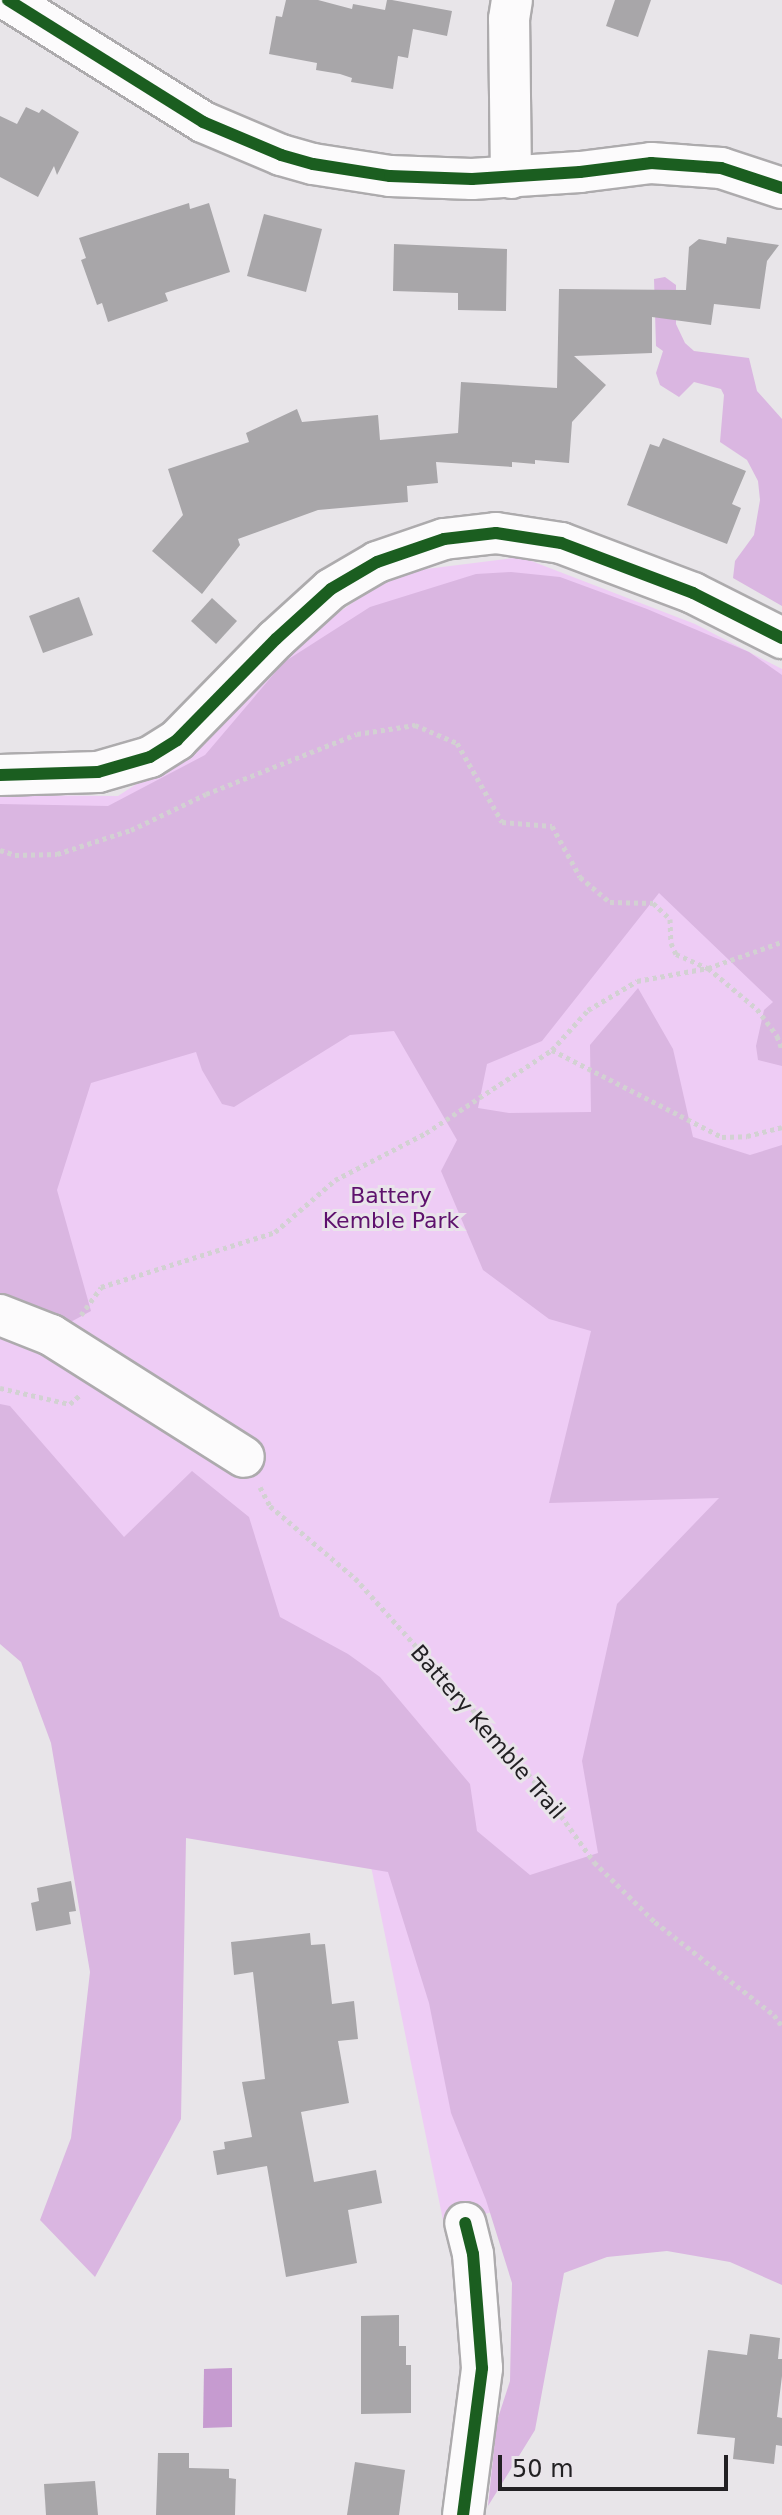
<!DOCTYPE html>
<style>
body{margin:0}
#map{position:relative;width:782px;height:2515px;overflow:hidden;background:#e8e5e9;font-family:"DejaVu Sans",sans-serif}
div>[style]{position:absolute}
.green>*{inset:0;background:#eeccf5}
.forest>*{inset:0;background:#dab6e1}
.water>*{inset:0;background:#c69bd0}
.building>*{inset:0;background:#a8a6a9}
.path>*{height:5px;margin-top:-2.5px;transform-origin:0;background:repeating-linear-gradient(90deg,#d2d1d2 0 4px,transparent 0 8px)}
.roads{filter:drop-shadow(2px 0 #adabad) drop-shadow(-2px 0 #adabad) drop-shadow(0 2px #adabad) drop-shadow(0 -2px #adabad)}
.minor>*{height:40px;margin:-20px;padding:0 20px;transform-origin:20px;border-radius:20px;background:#fcfbfc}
.cycleway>*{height:12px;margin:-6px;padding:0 6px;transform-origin:6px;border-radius:6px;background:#1b5e20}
span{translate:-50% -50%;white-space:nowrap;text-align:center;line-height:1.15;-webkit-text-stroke:6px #e9e4ea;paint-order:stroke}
.park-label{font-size:22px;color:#5e116d}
.street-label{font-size:22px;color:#222023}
.scale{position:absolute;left:498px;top:2455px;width:230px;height:36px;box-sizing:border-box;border:4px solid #222023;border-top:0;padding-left:10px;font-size:24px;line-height:28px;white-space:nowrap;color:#222023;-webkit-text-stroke:6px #e9e4ea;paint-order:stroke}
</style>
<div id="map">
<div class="green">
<div style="clip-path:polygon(521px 557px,695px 624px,782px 669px,782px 2236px,552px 2196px,444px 2225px,349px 1758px,0 1620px,0 795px,118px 796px,195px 746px,281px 654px,394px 573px)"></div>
</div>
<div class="forest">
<div style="clip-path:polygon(665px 277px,676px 285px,676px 324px,685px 343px,694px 351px,749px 358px,757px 391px,782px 419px,782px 606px,733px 578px,735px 561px,754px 535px,760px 500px,758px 481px,747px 460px,720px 442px,724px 395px,721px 389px,694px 382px,679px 397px,660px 385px,656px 373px,663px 351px,656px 346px,654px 279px)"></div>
<div style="clip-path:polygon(511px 572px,560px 577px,647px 609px,749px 652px,782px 675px,782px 1066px,758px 1060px,756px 1046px,764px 1010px,773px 1002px,659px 893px,542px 1041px,487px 1064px,478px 1108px,509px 1113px,591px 1112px,590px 1045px,638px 988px,673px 1049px,693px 1137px,750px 1155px,782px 1145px,782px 2285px,730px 2262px,667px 2251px,607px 2257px,564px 2273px,535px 2430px,488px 2506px,497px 2421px,510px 2381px,512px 2283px,486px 2200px,451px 2113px,429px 2003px,388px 1872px,186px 1838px,181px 2119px,95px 2277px,40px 2220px,71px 2138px,90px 1972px,51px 1743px,21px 1662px,0 1644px,0 1404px,10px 1406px,124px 1537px,192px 1471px,249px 1517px,280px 1617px,348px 1654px,380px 1677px,470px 1784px,477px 1831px,530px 1875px,598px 1853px,582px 1761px,617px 1604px,719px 1498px,549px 1503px,591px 1331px,549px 1319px,483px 1270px,441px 1171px,457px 1140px,394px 1031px,350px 1035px,234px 1107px,222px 1104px,202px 1070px,196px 1052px,91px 1083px,57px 1190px,91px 1311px,65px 1325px,0 1298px,0 804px,108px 806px,205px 755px,284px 662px,370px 607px,476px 574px)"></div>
</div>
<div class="water">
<div style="clip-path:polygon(232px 2368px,232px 2427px,203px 2428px,204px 2369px)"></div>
</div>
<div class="building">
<div style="clip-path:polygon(286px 0,318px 0,352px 9px,353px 4px,385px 10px,387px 0,392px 0,452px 11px,447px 36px,413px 29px,408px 58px,398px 56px,393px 89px,351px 82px,352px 78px,340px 74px,316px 70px,317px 63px,269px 54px,276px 16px,282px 17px)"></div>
<div style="clip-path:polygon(615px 0,651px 0,638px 37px,606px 26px)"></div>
<div style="clip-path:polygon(26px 107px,39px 113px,42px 109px,79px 132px,57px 175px,54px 166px,38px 197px,0 177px,0 116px,17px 124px)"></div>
<div style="clip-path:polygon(189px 203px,190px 209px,209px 203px,230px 272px,165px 293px,168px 301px,108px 322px,102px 303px,97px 305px,81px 260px,86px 258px,79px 238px)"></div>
<div style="clip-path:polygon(264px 214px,322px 229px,306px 292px,247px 276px)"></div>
<div style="clip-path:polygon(727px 237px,779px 245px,767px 261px,760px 309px,714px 304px,711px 325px,652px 317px,652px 353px,574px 356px,606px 385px,572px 422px,569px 463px,535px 460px,535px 464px,512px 462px,512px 467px,436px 462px,438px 483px,407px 486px,408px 502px,318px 510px,238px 539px,240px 545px,202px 594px,152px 551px,183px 515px,168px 469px,249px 442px,246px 433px,297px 409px,302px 422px,378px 415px,380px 440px,458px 433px,461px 382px,557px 388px,559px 289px,686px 290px,689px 247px,699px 239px,726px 244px)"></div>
<div style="clip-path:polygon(394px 244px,507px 249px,506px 311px,458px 310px,458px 293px,393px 291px)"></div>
<div style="clip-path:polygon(663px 438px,746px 471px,732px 504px,741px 508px,727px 544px,627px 505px,650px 444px,659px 447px)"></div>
<div style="clip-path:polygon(79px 597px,93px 635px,43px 653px,29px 616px)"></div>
<div style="clip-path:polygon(212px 598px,237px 621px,216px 644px,191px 621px)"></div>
<div style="clip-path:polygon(71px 1881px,76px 1911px,69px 1912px,71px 1924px,36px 1931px,31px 1903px,39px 1901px,37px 1888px)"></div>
<div style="clip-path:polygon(310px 1933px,311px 1945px,325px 1944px,332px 2004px,354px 2001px,358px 2039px,338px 2041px,349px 2103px,301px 2112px,314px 2182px,376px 2170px,382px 2203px,348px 2210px,357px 2263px,286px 2277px,267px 2166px,217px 2175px,213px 2151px,225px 2149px,224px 2142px,252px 2137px,242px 2082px,265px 2079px,253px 1972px,234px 1975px,231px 1942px)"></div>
<div style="clip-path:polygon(399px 2315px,399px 2346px,406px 2346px,406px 2365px,411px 2365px,411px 2413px,361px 2414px,361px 2316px)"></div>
<div style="clip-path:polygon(750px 2334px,780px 2338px,778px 2359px,782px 2359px,782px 2376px,777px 2417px,782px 2418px,782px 2446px,776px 2445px,774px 2464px,733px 2459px,735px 2438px,697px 2434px,708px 2350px,747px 2355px)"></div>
<div style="clip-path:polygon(158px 2453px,189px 2453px,189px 2468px,229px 2469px,229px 2478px,236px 2479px,235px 2515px,156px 2515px)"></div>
<div style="clip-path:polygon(355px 2462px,405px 2470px,399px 2515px,347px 2515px)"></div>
<div style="clip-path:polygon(95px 2481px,98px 2515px,46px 2515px,44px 2484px)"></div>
</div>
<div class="path">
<div style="left:0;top:850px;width:16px;rotate:18deg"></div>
<div style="left:15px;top:855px;width:42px;rotate:-1.4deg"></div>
<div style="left:57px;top:854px;width:78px;rotate:-18deg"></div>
<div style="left:131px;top:830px;width:83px;rotate:-25.6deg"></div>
<div style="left:206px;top:794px;width:162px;rotate:-21.7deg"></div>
<div style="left:357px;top:734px;width:59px;rotate:-8.8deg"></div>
<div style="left:415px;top:725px;width:46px;rotate:23.2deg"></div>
<div style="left:457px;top:743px;width:91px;rotate:60.3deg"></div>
<div style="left:502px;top:822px;width:50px;rotate:4.6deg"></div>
<div style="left:552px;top:826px;width:58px;rotate:61.2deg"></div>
<div style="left:580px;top:877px;width:39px;rotate:40deg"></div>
<div style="left:610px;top:902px;width:43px;rotate:1.3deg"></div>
<div style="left:653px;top:903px;width:23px;rotate:43deg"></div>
<div style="left:670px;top:919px;width:24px;rotate:88deg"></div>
<div style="left:671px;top:943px;width:12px;rotate:66deg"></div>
<div style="left:676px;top:954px;width:35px;rotate:24deg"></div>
<div style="left:708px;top:968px;width:64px;rotate:39.9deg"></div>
<div style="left:757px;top:1009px;width:34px;rotate:53deg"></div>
<div style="left:777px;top:1036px;width:14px;rotate:69deg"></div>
<div style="left:552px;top:1050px;width:191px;rotate:27.1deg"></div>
<div style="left:722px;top:1137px;width:25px;rotate:-2deg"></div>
<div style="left:747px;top:1136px;width:36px;rotate:-14deg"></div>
<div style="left:81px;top:1315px;width:34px;rotate:-54deg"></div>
<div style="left:101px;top:1287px;width:182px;rotate:-17.5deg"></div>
<div style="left:275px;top:1232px;width:79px;rotate:-40.9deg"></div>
<div style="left:335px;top:1180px;width:102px;rotate:-27.3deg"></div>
<div style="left:426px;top:1133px;width:151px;rotate:-33.4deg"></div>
<div style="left:552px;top:1050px;width:54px;rotate:-48deg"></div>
<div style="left:588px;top:1010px;width:57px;rotate:-30.6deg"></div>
<div style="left:637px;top:981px;width:72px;rotate:-10.4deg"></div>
<div style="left:708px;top:968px;width:78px;rotate:-19.4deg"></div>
<div style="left:0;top:1388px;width:72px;rotate:12.9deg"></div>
<div style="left:70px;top:1404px;width:15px;rotate:-42deg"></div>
<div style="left:260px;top:1487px;width:21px;rotate:62deg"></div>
<div style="left:270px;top:1506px;width:111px;rotate:40.3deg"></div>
<div style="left:355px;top:1578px;width:189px;rotate:48.2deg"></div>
<div style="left:481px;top:1719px;width:101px;rotate:49.4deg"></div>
<div style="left:547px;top:1796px;width:81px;rotate:54.5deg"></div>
<div style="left:594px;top:1862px;width:86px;rotate:44.5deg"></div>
<div style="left:655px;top:1922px;width:151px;rotate:38deg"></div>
<div style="left:774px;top:2015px;width:14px;rotate:54deg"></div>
</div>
<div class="roads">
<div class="minor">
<div style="left:8px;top:0;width:230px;rotate:32deg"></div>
<div style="left:203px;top:122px;width:85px;rotate:22.9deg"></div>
<div style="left:281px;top:155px;width:33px;rotate:16deg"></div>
<div style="left:313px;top:164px;width:78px;rotate:8.9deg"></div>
<div style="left:390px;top:176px;width:82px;rotate:2.1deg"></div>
<div style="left:472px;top:179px;width:108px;rotate:-3.7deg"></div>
<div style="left:580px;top:172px;width:72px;rotate:-7.2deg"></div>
<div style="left:651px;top:163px;width:70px;rotate:4.1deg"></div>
<div style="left:721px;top:168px;width:64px;rotate:18.2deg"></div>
<div style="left:511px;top:178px;width:159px;rotate:-90.7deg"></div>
<div style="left:509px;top:19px;width:19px;rotate:-81deg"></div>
<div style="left:0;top:775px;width:98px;rotate:-1.8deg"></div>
<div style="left:98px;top:772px;width:54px;rotate:-16.1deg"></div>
<div style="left:150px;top:757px;width:32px;rotate:-32deg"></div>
<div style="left:177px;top:740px;width:141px;rotate:-45.6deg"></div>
<div style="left:276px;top:639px;width:74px;rotate:-42.3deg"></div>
<div style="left:331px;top:589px;width:53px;rotate:-30.4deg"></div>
<div style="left:377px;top:562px;width:71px;rotate:-18.9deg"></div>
<div style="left:444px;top:539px;width:52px;rotate:-6.6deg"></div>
<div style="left:496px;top:533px;width:66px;rotate:8.7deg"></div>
<div style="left:561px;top:543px;width:141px;rotate:20.7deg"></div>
<div style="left:693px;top:593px;width:100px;rotate:26.8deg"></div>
<div style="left:0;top:1315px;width:55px;rotate:21.4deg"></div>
<div style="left:51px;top:1335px;width:228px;rotate:32.3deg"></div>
<div style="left:463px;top:2515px;width:148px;rotate:-82.6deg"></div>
<div style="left:482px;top:2368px;width:114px;rotate:-94.5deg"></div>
<div style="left:473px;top:2254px;width:32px;rotate:-104deg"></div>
</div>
</div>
<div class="cycleway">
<div style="left:8px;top:0;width:230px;rotate:32deg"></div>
<div style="left:203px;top:122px;width:85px;rotate:22.9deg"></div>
<div style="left:281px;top:155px;width:33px;rotate:16deg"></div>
<div style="left:313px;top:164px;width:78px;rotate:8.9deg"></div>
<div style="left:390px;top:176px;width:82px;rotate:2.1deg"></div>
<div style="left:472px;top:179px;width:108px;rotate:-3.7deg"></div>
<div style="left:580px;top:172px;width:72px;rotate:-7.2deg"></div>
<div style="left:651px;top:163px;width:70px;rotate:4.1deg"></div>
<div style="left:721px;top:168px;width:64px;rotate:18.2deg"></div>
<div style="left:0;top:775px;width:98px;rotate:-1.8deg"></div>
<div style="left:98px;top:772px;width:54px;rotate:-16.1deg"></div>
<div style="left:150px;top:757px;width:32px;rotate:-32deg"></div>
<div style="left:177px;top:740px;width:141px;rotate:-45.6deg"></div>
<div style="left:276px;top:639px;width:74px;rotate:-42.3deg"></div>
<div style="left:331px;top:589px;width:53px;rotate:-30.4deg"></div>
<div style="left:377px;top:562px;width:71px;rotate:-18.9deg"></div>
<div style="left:444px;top:539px;width:52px;rotate:-6.6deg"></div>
<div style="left:496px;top:533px;width:66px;rotate:8.7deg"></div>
<div style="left:561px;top:543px;width:141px;rotate:20.7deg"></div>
<div style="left:693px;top:593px;width:100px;rotate:26.8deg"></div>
<div style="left:463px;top:2515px;width:148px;rotate:-82.6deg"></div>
<div style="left:482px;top:2368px;width:114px;rotate:-94.5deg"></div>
<div style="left:473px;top:2254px;width:32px;rotate:-104deg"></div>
</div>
<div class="park-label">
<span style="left:391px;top:1208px">Battery<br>Kemble Park</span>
</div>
<div class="street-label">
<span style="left:488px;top:1732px;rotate:49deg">Battery Kemble Trail</span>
</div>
<div class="scale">50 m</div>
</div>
